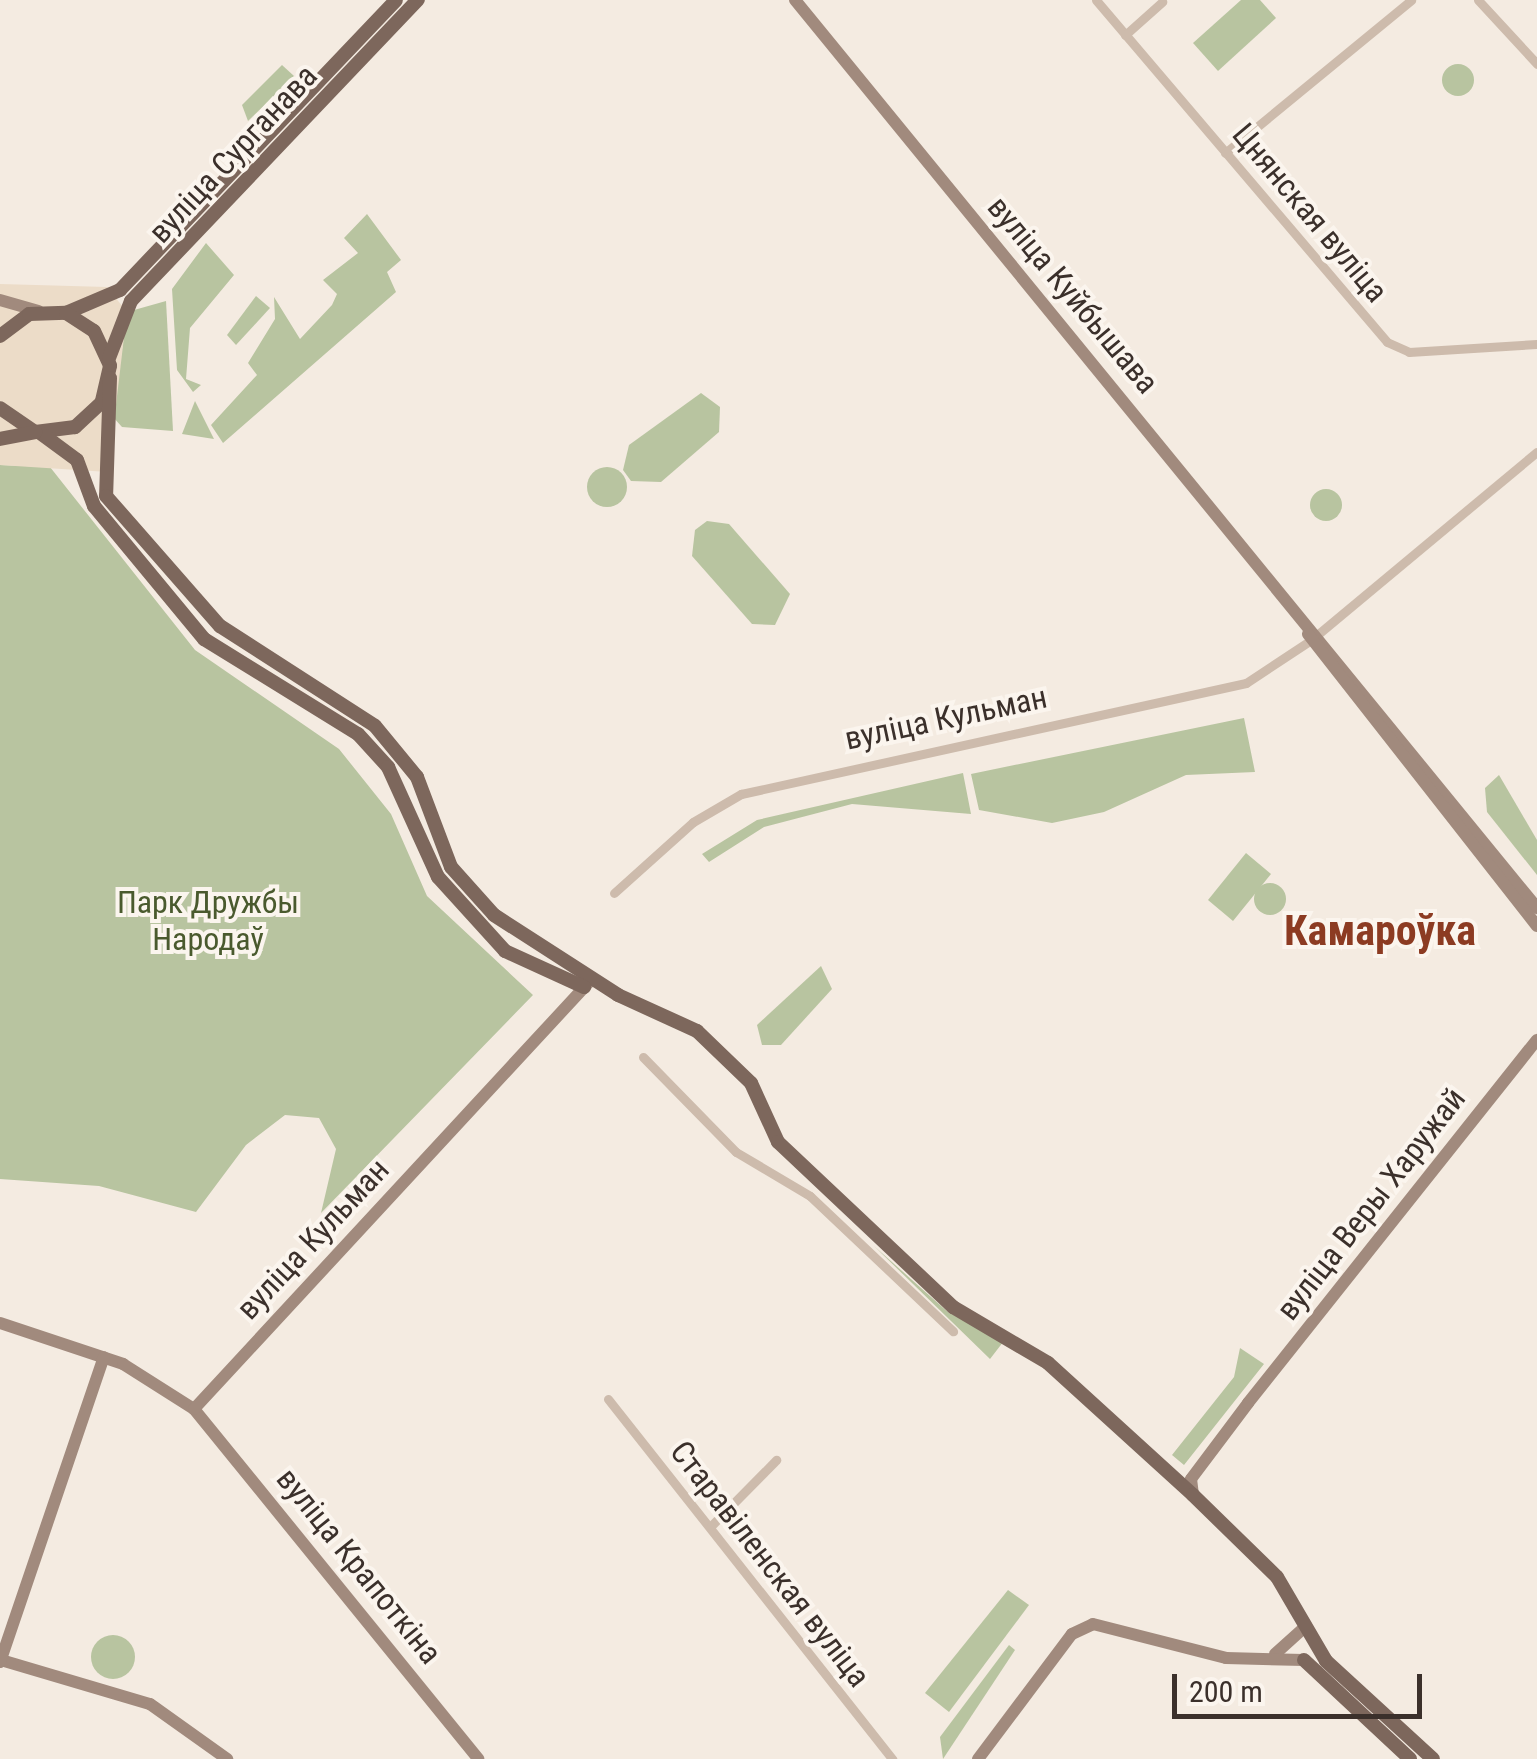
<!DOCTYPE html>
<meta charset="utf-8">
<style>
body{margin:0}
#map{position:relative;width:1537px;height:1759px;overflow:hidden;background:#f4ebe1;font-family:"Roboto Condensed",sans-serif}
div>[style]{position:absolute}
.green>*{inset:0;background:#b8c4a0}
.round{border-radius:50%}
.plaza>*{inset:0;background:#ecdcc8}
.street>*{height:9px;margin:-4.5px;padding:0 4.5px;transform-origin:4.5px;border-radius:4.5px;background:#cdbbac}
.secondary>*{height:12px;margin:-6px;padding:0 6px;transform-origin:6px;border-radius:6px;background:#a18a7d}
.primary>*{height:14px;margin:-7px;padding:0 7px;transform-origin:7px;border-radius:7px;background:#7d675c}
span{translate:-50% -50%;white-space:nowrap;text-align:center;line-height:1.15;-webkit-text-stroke:8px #fbf5ee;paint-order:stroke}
.street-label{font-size:32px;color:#3b302b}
.park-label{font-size:32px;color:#4a5a2e}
.district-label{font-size:42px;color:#8c3b22;font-weight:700}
.scale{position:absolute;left:1172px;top:1674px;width:250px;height:45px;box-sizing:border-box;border:5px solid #3b302b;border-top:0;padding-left:12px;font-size:30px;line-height:35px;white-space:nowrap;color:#3b302b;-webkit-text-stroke:8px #fbf5ee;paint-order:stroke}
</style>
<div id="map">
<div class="green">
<div style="clip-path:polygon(1241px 0,1260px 0,1276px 18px,1218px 71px,1193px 43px)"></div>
<div class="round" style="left:1442px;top:64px;width:32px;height:32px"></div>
<div style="clip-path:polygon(282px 65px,294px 76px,248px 121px,242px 105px)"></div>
<div style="clip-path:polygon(367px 214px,401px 260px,387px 272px,396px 292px,223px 443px,211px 425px,257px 375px,248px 363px,275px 319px,274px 297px,300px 339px,332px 305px,337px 294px,323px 280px,358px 253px,344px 238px)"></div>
<div style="clip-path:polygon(206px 243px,234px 275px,190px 328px,186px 379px,201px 385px,193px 392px,177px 370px,172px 289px)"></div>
<div style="clip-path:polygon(256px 296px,270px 308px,236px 345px,227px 335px)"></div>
<div style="clip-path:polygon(166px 301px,173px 431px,122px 427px,113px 417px,127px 312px)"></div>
<div style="clip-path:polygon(701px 393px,720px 407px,719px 432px,661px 482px,631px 481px,623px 470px,629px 445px)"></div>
<div style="clip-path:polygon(195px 401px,214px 439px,182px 434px)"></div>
<div style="clip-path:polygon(0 465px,50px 467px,195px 650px,339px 749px,391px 814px,427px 896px,533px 995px,321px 1213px,336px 1149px,319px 1118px,285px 1115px,246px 1145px,196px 1212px,99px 1186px,0 1179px)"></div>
<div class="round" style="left:587px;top:467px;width:40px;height:40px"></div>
<div class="round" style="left:1310px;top:489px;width:32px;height:32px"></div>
<div style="clip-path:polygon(707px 521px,729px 524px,790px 594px,775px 625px,752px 624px,692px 556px,695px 530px)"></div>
<div style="clip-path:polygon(1244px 718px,1255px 772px,1186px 775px,1104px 812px,1052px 823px,979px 810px,971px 774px)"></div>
<div style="clip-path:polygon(963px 773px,971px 814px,852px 804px,764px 827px,709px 862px,702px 854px,757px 820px)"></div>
<div style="clip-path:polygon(1499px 775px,1537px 840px,1537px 875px,1487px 812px,1485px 788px)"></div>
<div style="clip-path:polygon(1246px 853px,1271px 874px,1233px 921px,1208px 900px)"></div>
<div class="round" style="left:1254px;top:883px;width:32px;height:32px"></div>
<div style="clip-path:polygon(821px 966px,832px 989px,781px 1045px,762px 1045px,757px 1025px)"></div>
<div style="clip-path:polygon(874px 1246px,949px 1313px,1007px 1337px,990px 1359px)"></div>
<div style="clip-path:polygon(1240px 1348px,1264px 1364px,1184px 1465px,1172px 1455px,1234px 1377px)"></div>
<div style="clip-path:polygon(1008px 1590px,1029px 1605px,949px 1712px,925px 1693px)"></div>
<div class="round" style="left:91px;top:1635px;width:44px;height:44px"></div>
<div style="clip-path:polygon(1009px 1645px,1015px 1650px,943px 1759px,940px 1737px)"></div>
</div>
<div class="plaza">
<div style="clip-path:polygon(0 284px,107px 287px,127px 312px,108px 472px,0 465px)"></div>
</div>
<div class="street">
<div style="left:1096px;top:0;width:449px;rotate:49.6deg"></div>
<div style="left:1387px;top:342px;width:24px;rotate:24deg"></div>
<div style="left:1409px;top:352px;width:128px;rotate:-3.6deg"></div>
<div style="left:1478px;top:0;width:87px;rotate:47.3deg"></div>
<div style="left:1125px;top:35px;width:50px;rotate:-41.7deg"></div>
<div style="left:1225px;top:153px;width:241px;rotate:-39.4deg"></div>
<div style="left:1317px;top:635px;width:286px;rotate:-39.8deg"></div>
<div style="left:614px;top:893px;width:106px;rotate:-41.9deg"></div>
<div style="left:693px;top:822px;width:56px;rotate:-30.3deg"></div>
<div style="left:741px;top:794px;width:517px;rotate:-12.4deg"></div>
<div style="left:1246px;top:683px;width:78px;rotate:-33.5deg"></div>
<div style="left:643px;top:1057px;width:133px;rotate:45.6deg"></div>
<div style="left:736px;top:1152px;width:86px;rotate:30.7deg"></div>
<div style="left:810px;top:1196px;width:197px;rotate:43.4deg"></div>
<div style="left:608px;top:1399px;width:459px;rotate:51.7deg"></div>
<div style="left:711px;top:1526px;width:93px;rotate:-45.4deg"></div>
</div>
<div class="secondary">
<div style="left:795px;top:0;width:1173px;rotate:50.74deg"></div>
<div style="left:0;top:300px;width:40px;rotate:16deg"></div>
<div style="left:1308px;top:634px;width:371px;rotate:51.9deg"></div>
<div style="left:0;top:1323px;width:130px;rotate:18.4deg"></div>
<div style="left:123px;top:1364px;width:84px;rotate:32.4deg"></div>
<div style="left:194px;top:1409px;width:451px;rotate:50.9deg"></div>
<div style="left:194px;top:1409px;width:585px;rotate:-47.22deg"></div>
<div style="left:1193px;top:1495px;width:16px;rotate:-97deg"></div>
<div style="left:1191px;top:1479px;width:95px;rotate:-53.1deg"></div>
<div style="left:1248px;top:1403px;width:464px;rotate:-51.5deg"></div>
<div style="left:1275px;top:1654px;width:42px;rotate:-42.1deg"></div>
<div style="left:1px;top:1660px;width:155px;rotate:16.5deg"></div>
<div style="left:150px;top:1704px;width:95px;rotate:35.5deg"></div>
<div style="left:0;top:1662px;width:322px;rotate:-71.2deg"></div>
<div style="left:978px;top:1759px;width:156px;rotate:-53.1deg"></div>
<div style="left:1072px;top:1634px;width:23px;rotate:-25deg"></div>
<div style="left:1093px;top:1624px;width:137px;rotate:14.3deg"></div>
<div style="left:1226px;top:1658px;width:78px;rotate:1.5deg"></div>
</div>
<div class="primary">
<div style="left:66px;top:313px;width:59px;rotate:-23.1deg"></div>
<div style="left:120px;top:290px;width:400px;rotate:-46.4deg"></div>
<div style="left:0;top:336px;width:36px;rotate:-37deg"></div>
<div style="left:29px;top:314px;width:37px;rotate:-2deg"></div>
<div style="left:66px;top:313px;width:33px;rotate:33deg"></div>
<div style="left:94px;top:331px;width:38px;rotate:65deg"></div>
<div style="left:110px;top:366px;width:37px;rotate:103deg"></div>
<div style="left:102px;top:402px;width:37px;rotate:137deg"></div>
<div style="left:75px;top:427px;width:40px;rotate:172.9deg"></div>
<div style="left:35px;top:432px;width:42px;rotate:-145.6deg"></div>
<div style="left:109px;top:358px;width:61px;rotate:-68.9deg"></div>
<div style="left:131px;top:301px;width:416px;rotate:-46.4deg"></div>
<div style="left:110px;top:378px;width:118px;rotate:91.9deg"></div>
<div style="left:106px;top:496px;width:173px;rotate:48.8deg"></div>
<div style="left:220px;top:626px;width:184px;rotate:32.8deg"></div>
<div style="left:375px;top:726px;width:66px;rotate:50.5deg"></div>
<div style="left:417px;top:777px;width:96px;rotate:69.3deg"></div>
<div style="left:451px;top:867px;width:64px;rotate:48.1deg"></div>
<div style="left:494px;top:915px;width:148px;rotate:32.8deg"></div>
<div style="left:618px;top:995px;width:87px;rotate:24.5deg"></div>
<div style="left:697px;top:1031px;width:75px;rotate:43.9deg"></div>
<div style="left:751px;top:1083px;width:65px;rotate:65.4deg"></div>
<div style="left:778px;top:1142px;width:241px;rotate:43.3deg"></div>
<div style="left:953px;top:1307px;width:110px;rotate:30.5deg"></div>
<div style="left:1048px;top:1363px;width:196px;rotate:42.3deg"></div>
<div style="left:1193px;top:1495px;width:117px;rotate:44.3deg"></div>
<div style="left:1277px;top:1577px;width:97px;rotate:59.7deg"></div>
<div style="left:1326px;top:1661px;width:145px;rotate:42.5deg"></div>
<div style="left:39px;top:432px;width:47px;rotate:36.4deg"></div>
<div style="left:77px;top:460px;width:49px;rotate:69.7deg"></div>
<div style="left:94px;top:506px;width:173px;rotate:50.4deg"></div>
<div style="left:204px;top:639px;width:181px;rotate:31.7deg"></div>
<div style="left:358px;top:734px;width:45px;rotate:47.7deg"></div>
<div style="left:388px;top:767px;width:121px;rotate:65.6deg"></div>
<div style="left:438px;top:877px;width:100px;rotate:47.8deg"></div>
<div style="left:505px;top:951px;width:87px;rotate:24.5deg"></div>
<div style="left:0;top:439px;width:36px;rotate:-11deg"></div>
<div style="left:1304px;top:1660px;width:145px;rotate:43deg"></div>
</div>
<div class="street-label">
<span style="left:233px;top:154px;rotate:-47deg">вуліца Сурганава</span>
<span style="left:1310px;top:213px;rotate:50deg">Цнянская вуліца</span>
<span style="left:1073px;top:295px;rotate:50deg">вуліца Куйбышава</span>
<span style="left:946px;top:718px;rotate:-12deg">вуліца Кульман</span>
<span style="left:1371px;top:1204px;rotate:-52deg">вуліца Веры Харужай</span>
<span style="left:313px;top:1239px;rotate:-47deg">вуліца Кульман</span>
<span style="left:770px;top:1564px;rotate:52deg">Старавіленская вуліца</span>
<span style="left:359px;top:1566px;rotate:51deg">вуліца Крапоткіна</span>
</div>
<div class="park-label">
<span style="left:208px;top:921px">Парк Дружбы<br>Народаў</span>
</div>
<div class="district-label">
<span style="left:1380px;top:931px">Камароўка</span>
</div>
<div class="scale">200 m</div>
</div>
